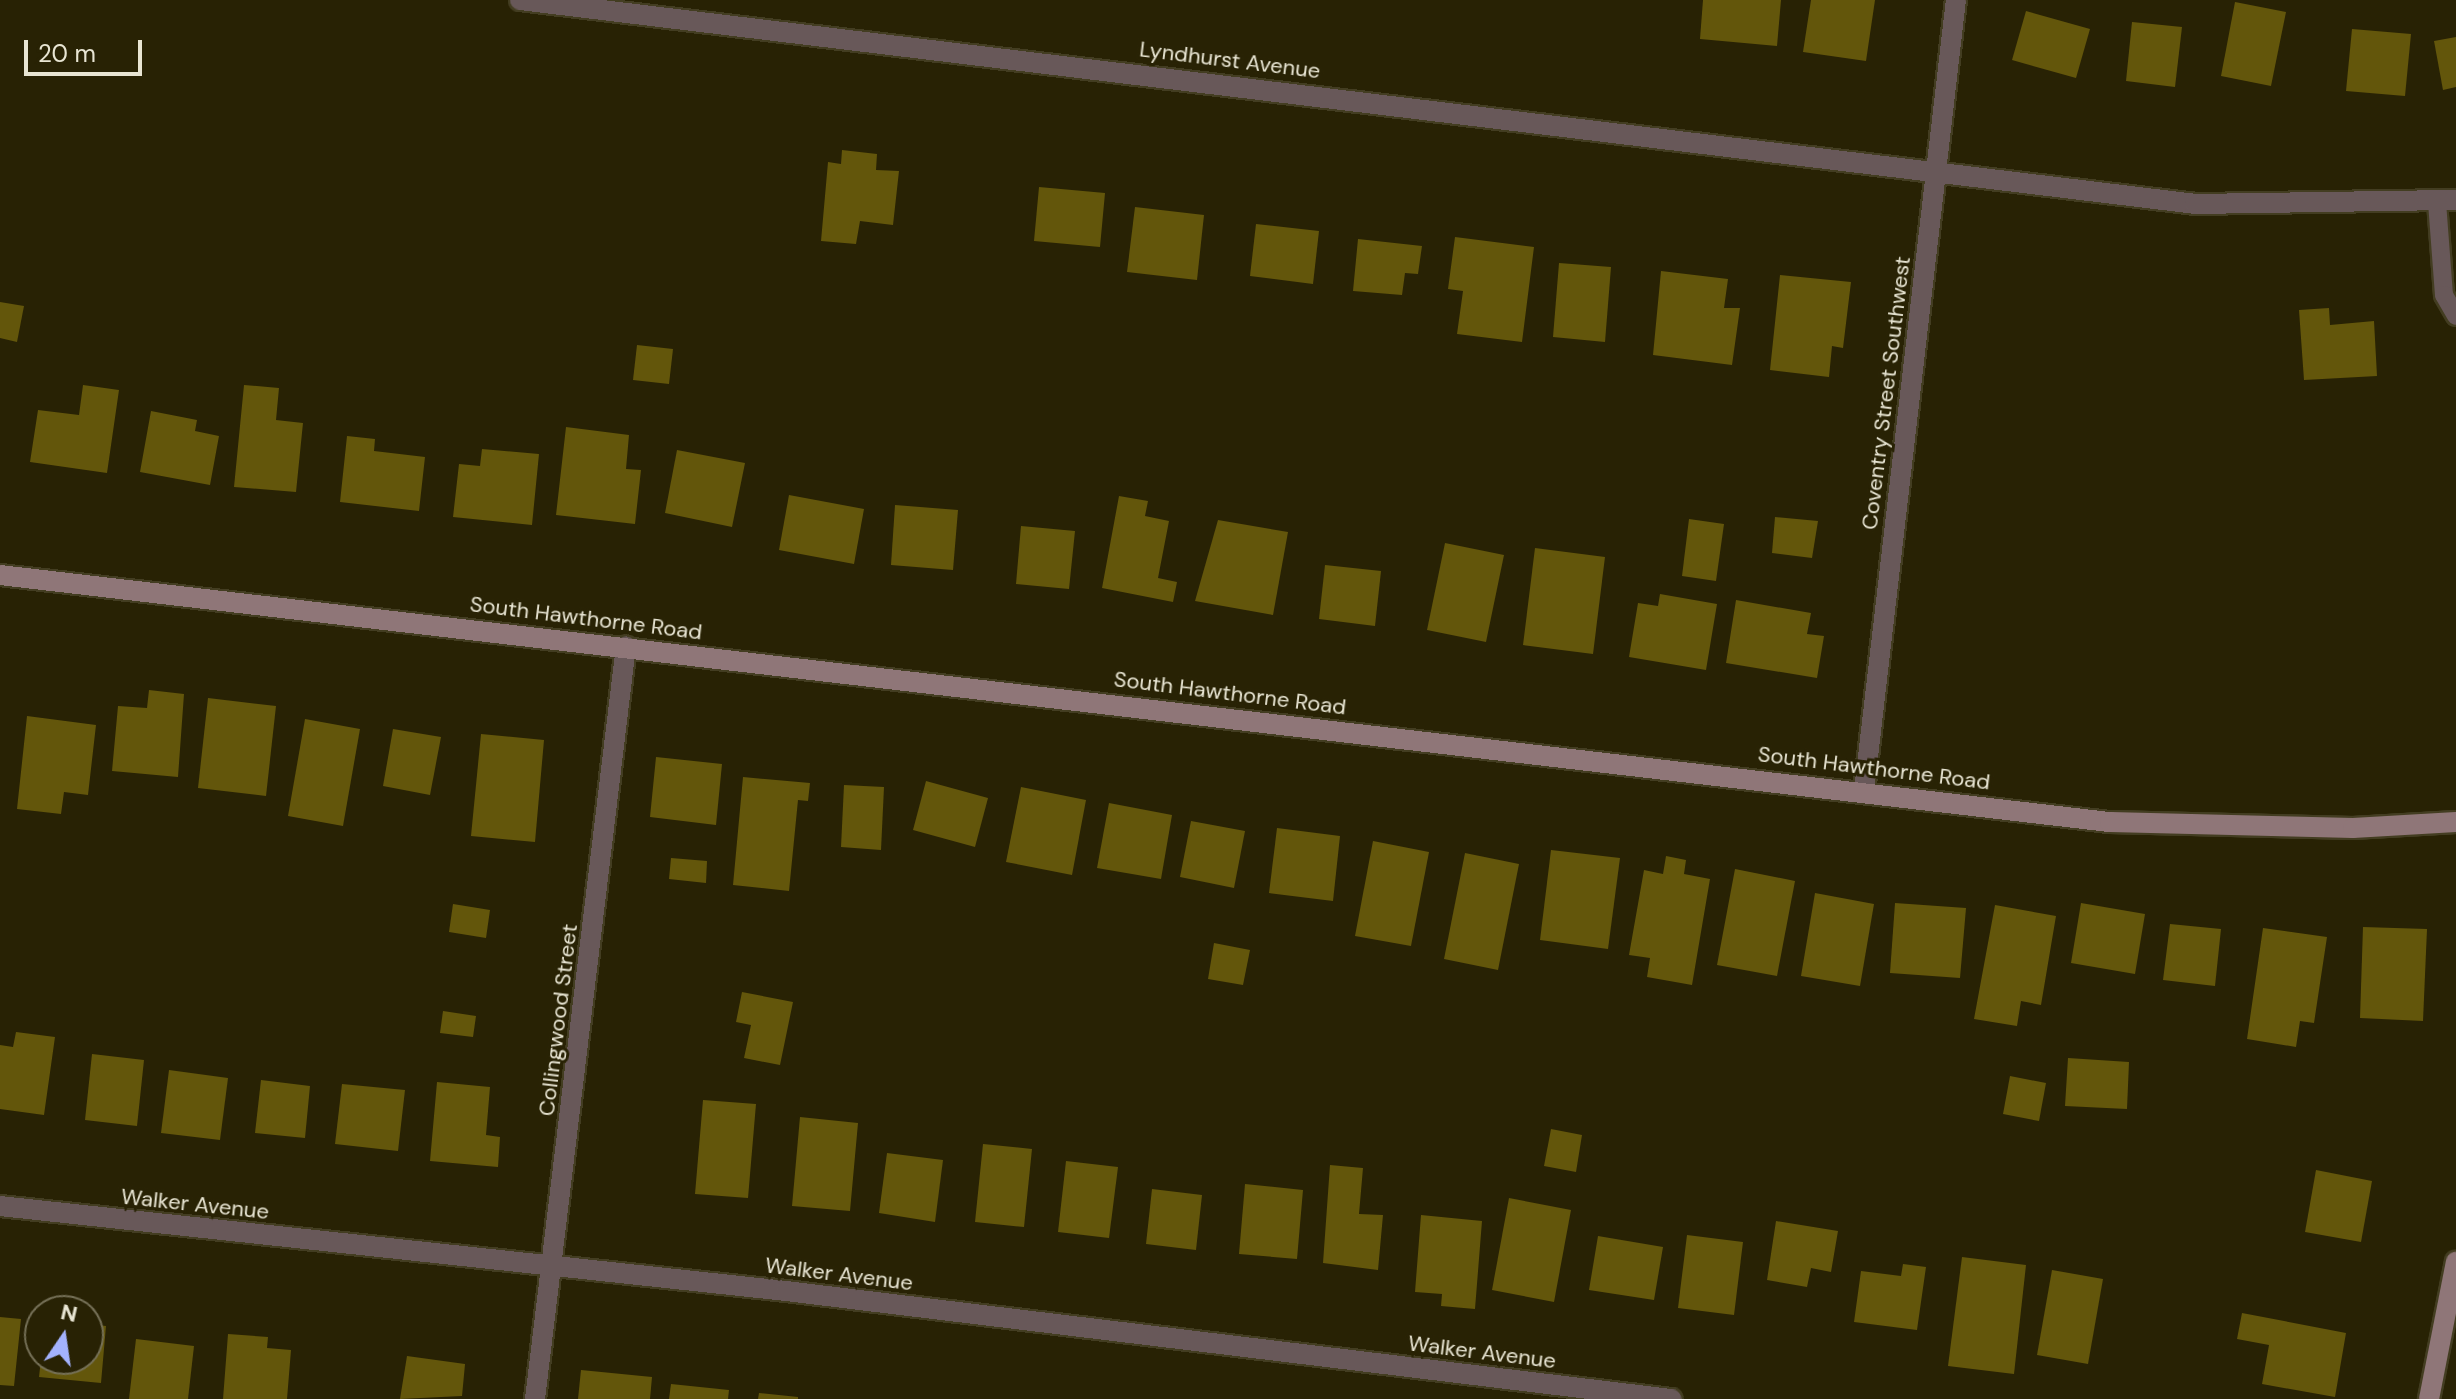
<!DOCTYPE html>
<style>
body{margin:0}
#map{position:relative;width:2456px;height:1399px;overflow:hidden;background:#282204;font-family:"DM Sans",sans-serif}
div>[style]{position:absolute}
.building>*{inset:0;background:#63560b}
.roads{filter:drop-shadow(2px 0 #433d21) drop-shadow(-2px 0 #433d21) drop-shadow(0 2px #433d21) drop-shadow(0 -2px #433d21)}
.lane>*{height:18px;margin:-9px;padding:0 9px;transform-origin:9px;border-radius:9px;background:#685859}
.street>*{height:20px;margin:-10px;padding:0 10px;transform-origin:10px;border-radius:10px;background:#685859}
.secondary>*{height:20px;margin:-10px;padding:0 10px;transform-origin:10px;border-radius:10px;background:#8f7678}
span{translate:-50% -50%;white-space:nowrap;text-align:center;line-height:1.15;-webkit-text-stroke:6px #282204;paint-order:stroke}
.street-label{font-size:22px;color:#e8e5d3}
.north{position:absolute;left:24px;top:1295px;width:80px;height:80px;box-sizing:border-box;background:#282204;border:2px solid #757057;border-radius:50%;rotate:13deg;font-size:22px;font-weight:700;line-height:32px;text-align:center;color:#e8e5d3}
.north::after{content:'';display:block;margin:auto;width:28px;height:36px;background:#a3b2fd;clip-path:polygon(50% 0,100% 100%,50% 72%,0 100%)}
.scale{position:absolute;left:24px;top:40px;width:118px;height:36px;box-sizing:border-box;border:4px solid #e8e5d3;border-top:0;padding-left:10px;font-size:24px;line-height:28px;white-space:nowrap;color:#e8e5d3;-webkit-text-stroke:6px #282204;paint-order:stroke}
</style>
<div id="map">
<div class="building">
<div style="clip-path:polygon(1703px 0,1781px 0,1777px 46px,1700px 39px)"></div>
<div style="clip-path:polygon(1811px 0,1875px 0,1866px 61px,1803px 52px)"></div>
<div style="clip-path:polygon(2235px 2px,2286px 12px,2271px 86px,2221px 76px)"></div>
<div style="clip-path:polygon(2026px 11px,2090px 29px,2076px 78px,2012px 60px)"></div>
<div style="clip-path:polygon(2132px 22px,2182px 27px,2175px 87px,2126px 81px)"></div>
<div style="clip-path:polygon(2352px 29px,2411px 34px,2405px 96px,2346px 91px)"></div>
<div style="clip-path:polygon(2456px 37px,2456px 87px,2443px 90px,2434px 41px)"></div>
<div style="clip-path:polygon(842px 150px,877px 154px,876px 170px,899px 171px,893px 225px,860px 221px,856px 244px,821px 241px,828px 162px,841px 164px)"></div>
<div style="clip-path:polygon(1039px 187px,1105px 193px,1100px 247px,1034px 241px)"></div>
<div style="clip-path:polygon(1135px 207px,1204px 215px,1197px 280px,1127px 272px)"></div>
<div style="clip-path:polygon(1256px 224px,1319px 231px,1313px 284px,1250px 276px)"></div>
<div style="clip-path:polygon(1455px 237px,1534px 247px,1522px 342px,1457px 334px,1463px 291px,1448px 289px)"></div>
<div style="clip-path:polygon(1358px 239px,1422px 246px,1418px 274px,1405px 273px,1402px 295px,1353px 291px)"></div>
<div style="clip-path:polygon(1559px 263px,1611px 267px,1605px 342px,1553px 337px)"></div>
<div style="clip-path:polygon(1661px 271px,1728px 279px,1724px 308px,1740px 308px,1732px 365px,1653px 355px)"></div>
<div style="clip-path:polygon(1780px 275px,1851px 282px,1843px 348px,1832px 346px,1829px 377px,1770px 370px)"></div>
<div style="clip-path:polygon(0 302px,24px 306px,17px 342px,0 338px)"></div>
<div style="clip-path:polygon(2329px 308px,2330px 325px,2374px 321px,2377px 376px,2304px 380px,2299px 310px)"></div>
<div style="clip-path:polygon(637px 345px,673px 349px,669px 384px,633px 380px)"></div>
<div style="clip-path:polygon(83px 385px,119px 390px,107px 473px,30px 462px,38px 410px,79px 415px)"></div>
<div style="clip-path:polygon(244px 385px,279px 388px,276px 420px,303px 423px,296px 492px,234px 487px)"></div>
<div style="clip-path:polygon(151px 411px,197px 420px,195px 431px,219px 436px,210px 485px,140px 472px)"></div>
<div style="clip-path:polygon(566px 427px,629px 435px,626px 469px,641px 470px,635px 524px,556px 515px)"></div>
<div style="clip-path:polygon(347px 436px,375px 439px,374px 451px,425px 457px,419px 511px,340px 502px)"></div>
<div style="clip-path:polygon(482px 449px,539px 454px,532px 525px,453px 517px,459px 464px,480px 466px)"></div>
<div style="clip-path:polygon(677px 450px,745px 463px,732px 527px,665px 513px)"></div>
<div style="clip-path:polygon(789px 495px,864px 509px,854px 564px,779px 550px)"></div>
<div style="clip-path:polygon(1119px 496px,1148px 501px,1145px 516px,1169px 521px,1158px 578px,1177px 582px,1173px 602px,1102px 588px)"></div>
<div style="clip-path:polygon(895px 505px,958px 510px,953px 570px,891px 565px)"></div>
<div style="clip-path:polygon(1775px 517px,1818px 521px,1812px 558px,1772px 553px)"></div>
<div style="clip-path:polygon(1689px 519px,1724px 524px,1716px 581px,1682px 576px)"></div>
<div style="clip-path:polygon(1218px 520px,1288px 532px,1273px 615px,1195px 601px)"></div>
<div style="clip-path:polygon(1021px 526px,1075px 531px,1069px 589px,1016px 584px)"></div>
<div style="clip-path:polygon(1445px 543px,1504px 555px,1486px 642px,1427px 630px)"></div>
<div style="clip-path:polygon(1535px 548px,1605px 557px,1593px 654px,1523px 645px)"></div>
<div style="clip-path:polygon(1325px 565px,1381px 571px,1375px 626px,1319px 619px)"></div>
<div style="clip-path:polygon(1660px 594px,1717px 604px,1706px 670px,1629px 657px,1638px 603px,1658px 606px)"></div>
<div style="clip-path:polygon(1736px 600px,1811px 613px,1807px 634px,1824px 636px,1817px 678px,1726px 663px)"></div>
<div style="clip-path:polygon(149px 690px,184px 694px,178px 777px,112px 771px,118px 706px,147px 708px)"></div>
<div style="clip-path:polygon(208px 698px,276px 706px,266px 796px,198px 788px)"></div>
<div style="clip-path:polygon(27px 716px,96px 725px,88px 795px,64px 792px,61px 814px,17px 809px)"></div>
<div style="clip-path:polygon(305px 719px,360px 729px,343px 826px,288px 816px)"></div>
<div style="clip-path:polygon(393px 729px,441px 737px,430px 795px,383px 786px)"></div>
<div style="clip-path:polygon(481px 734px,544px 740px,535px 842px,471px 836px)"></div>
<div style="clip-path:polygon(656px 757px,722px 764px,716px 825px,650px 817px)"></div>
<div style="clip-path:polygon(743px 777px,810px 783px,808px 801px,798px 800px,789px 891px,733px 885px)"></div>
<div style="clip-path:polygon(926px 781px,988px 798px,975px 847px,913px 830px)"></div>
<div style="clip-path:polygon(844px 785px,884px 787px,881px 850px,841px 847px)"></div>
<div style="clip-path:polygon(1021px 787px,1086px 800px,1072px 875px,1006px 862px)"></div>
<div style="clip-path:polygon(1109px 803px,1172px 815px,1161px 879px,1097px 868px)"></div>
<div style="clip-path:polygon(1191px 821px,1245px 831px,1234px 888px,1180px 877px)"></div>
<div style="clip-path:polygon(1277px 828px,1340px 836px,1333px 901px,1269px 893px)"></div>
<div style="clip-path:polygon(1373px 841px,1429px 852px,1411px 946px,1355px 936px)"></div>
<div style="clip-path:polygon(1551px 850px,1620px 858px,1608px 949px,1540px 940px)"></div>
<div style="clip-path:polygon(1465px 853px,1519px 864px,1498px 970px,1444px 959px)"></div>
<div style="clip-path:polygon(1666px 856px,1686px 860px,1684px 874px,1710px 879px,1692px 985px,1647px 977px,1650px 958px,1629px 955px,1644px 870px,1663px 874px)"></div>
<div style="clip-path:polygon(671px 858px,707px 861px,706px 883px,669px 879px)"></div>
<div style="clip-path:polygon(1735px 869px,1795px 881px,1777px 976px,1717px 965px)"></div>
<div style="clip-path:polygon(1815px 893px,1874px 904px,1860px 986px,1801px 976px)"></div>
<div style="clip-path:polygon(1895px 903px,1966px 908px,1960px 978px,1890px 973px)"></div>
<div style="clip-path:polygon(2081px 903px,2145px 914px,2135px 974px,2071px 963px)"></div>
<div style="clip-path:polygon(453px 904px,490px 910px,486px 938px,449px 932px)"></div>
<div style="clip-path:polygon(1995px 905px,2056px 916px,2041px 1005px,2021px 1001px,2017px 1026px,1974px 1019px)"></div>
<div style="clip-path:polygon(2170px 924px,2221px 929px,2215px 986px,2163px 980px)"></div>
<div style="clip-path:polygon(2363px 927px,2427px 929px,2423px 1021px,2360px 1018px)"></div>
<div style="clip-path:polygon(2263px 928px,2327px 937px,2314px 1023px,2300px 1021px,2296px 1047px,2247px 1039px)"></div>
<div style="clip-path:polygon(1214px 943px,1250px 950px,1243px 985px,1208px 979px)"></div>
<div style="clip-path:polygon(742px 992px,793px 1002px,780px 1065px,744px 1058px,751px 1025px,736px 1022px)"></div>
<div style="clip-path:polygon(443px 1011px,476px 1016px,473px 1037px,440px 1033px)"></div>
<div style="clip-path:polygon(16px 1032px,55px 1037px,44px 1115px,0 1109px,0 1045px,13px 1047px)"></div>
<div style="clip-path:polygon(92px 1054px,144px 1060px,137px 1126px,85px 1120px)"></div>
<div style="clip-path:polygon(2068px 1058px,2129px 1062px,2127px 1109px,2065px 1106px)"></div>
<div style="clip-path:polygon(169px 1070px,228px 1078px,220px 1140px,161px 1133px)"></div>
<div style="clip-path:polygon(2010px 1076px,2046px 1083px,2039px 1121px,2003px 1114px)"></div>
<div style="clip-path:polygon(261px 1080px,310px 1086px,305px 1138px,255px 1133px)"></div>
<div style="clip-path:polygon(437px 1082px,490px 1087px,486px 1135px,500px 1137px,498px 1167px,430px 1161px)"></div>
<div style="clip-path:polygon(342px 1084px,405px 1090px,398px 1151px,335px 1144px)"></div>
<div style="clip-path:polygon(703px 1100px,756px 1104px,748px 1198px,695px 1194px)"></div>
<div style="clip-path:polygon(800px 1117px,858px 1123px,850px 1211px,792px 1206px)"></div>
<div style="clip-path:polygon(1551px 1129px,1582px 1135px,1576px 1172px,1544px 1166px)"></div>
<div style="clip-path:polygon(983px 1144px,1032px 1149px,1024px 1227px,975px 1222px)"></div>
<div style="clip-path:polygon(887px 1153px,943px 1160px,935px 1222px,879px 1213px)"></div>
<div style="clip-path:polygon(1066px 1161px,1118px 1167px,1109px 1238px,1058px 1232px)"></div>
<div style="clip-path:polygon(1330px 1165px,1363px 1168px,1359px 1214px,1383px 1215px,1378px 1270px,1323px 1263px)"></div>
<div style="clip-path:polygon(2316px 1170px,2372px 1181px,2361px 1242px,2305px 1232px)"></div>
<div style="clip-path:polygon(1245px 1184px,1303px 1190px,1297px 1259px,1239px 1254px)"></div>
<div style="clip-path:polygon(1152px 1189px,1202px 1195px,1196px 1250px,1146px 1244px)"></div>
<div style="clip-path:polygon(1509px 1198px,1571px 1210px,1554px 1302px,1492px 1290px)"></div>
<div style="clip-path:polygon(1421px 1215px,1482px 1221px,1475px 1309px,1441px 1306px,1442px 1294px,1415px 1292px)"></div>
<div style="clip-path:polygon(1776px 1221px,1838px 1231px,1831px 1272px,1811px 1268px,1807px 1287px,1767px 1280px)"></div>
<div style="clip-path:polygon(1687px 1235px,1743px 1242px,1734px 1315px,1678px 1308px)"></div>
<div style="clip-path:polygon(1598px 1236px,1663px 1247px,1654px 1300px,1589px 1290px)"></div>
<div style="clip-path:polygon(1962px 1257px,2026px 1265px,2014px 1374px,1948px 1366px)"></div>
<div style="clip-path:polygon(1903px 1264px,1926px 1267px,1917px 1330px,1854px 1322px,1861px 1271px,1901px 1276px)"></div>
<div style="clip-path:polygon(2052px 1270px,2103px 1279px,2088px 1364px,2037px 1355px)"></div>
<div style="clip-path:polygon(2242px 1313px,2346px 1333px,2335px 1397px,2262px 1384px,2269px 1345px,2237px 1339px)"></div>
<div style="clip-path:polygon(0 1317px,21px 1319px,14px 1386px,0 1385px)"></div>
<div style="clip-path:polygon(88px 1324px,106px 1326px,101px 1383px,39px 1377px,41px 1359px,88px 1359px)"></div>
<div style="clip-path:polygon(228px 1334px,268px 1337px,267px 1348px,291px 1350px,287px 1399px,223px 1399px)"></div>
<div style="clip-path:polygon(136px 1339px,194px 1346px,188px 1399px,129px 1399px)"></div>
<div style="clip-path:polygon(407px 1356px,465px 1364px,462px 1396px,400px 1399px)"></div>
<div style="clip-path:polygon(581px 1370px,652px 1377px,650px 1399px,578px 1399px)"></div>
<div style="clip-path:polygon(671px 1384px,729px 1390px,728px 1399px,669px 1399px)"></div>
<div style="clip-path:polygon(759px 1393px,798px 1397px,798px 1399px,758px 1399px)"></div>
</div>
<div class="roads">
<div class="lane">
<div style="left:2437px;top:202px;width:93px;rotate:85.7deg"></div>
<div style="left:2444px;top:295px;width:24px;rotate:60deg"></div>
</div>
<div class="street">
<div style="left:520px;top:0;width:1687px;rotate:6.94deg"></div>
<div style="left:2195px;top:204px;width:261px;rotate:-0.9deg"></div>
<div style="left:1864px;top:791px;width:796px;rotate:-83.37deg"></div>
<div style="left:0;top:1206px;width:791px;rotate:6.17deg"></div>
<div style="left:786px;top:1291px;width:892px;rotate:6.96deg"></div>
<div style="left:535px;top:1399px;width:758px;rotate:-83.11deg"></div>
</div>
<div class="secondary">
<div style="left:0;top:575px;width:2124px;rotate:6.68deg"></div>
<div style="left:2110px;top:822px;width:243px;rotate:1.4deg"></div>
<div style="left:2353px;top:828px;width:103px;rotate:-3.3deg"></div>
<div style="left:2429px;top:1399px;width:140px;rotate:-78.9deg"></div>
</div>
</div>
<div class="street-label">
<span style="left:1230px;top:60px;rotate:7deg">Lyndhurst Avenue</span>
<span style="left:1886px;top:393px;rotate:-83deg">Coventry Street Southwest</span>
<span style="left:586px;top:618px;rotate:7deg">South Hawthorne Road</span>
<span style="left:1230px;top:693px;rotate:7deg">South Hawthorne Road</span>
<span style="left:1874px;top:768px;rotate:7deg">South Hawthorne Road</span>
<span style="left:558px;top:1020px;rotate:-83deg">Collingwood Street</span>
<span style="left:195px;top:1204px;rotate:6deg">Walker Avenue</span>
<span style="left:839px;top:1274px;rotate:7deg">Walker Avenue</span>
<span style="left:1482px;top:1352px;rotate:7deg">Walker Avenue</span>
</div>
<div class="north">N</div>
<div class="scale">20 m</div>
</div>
